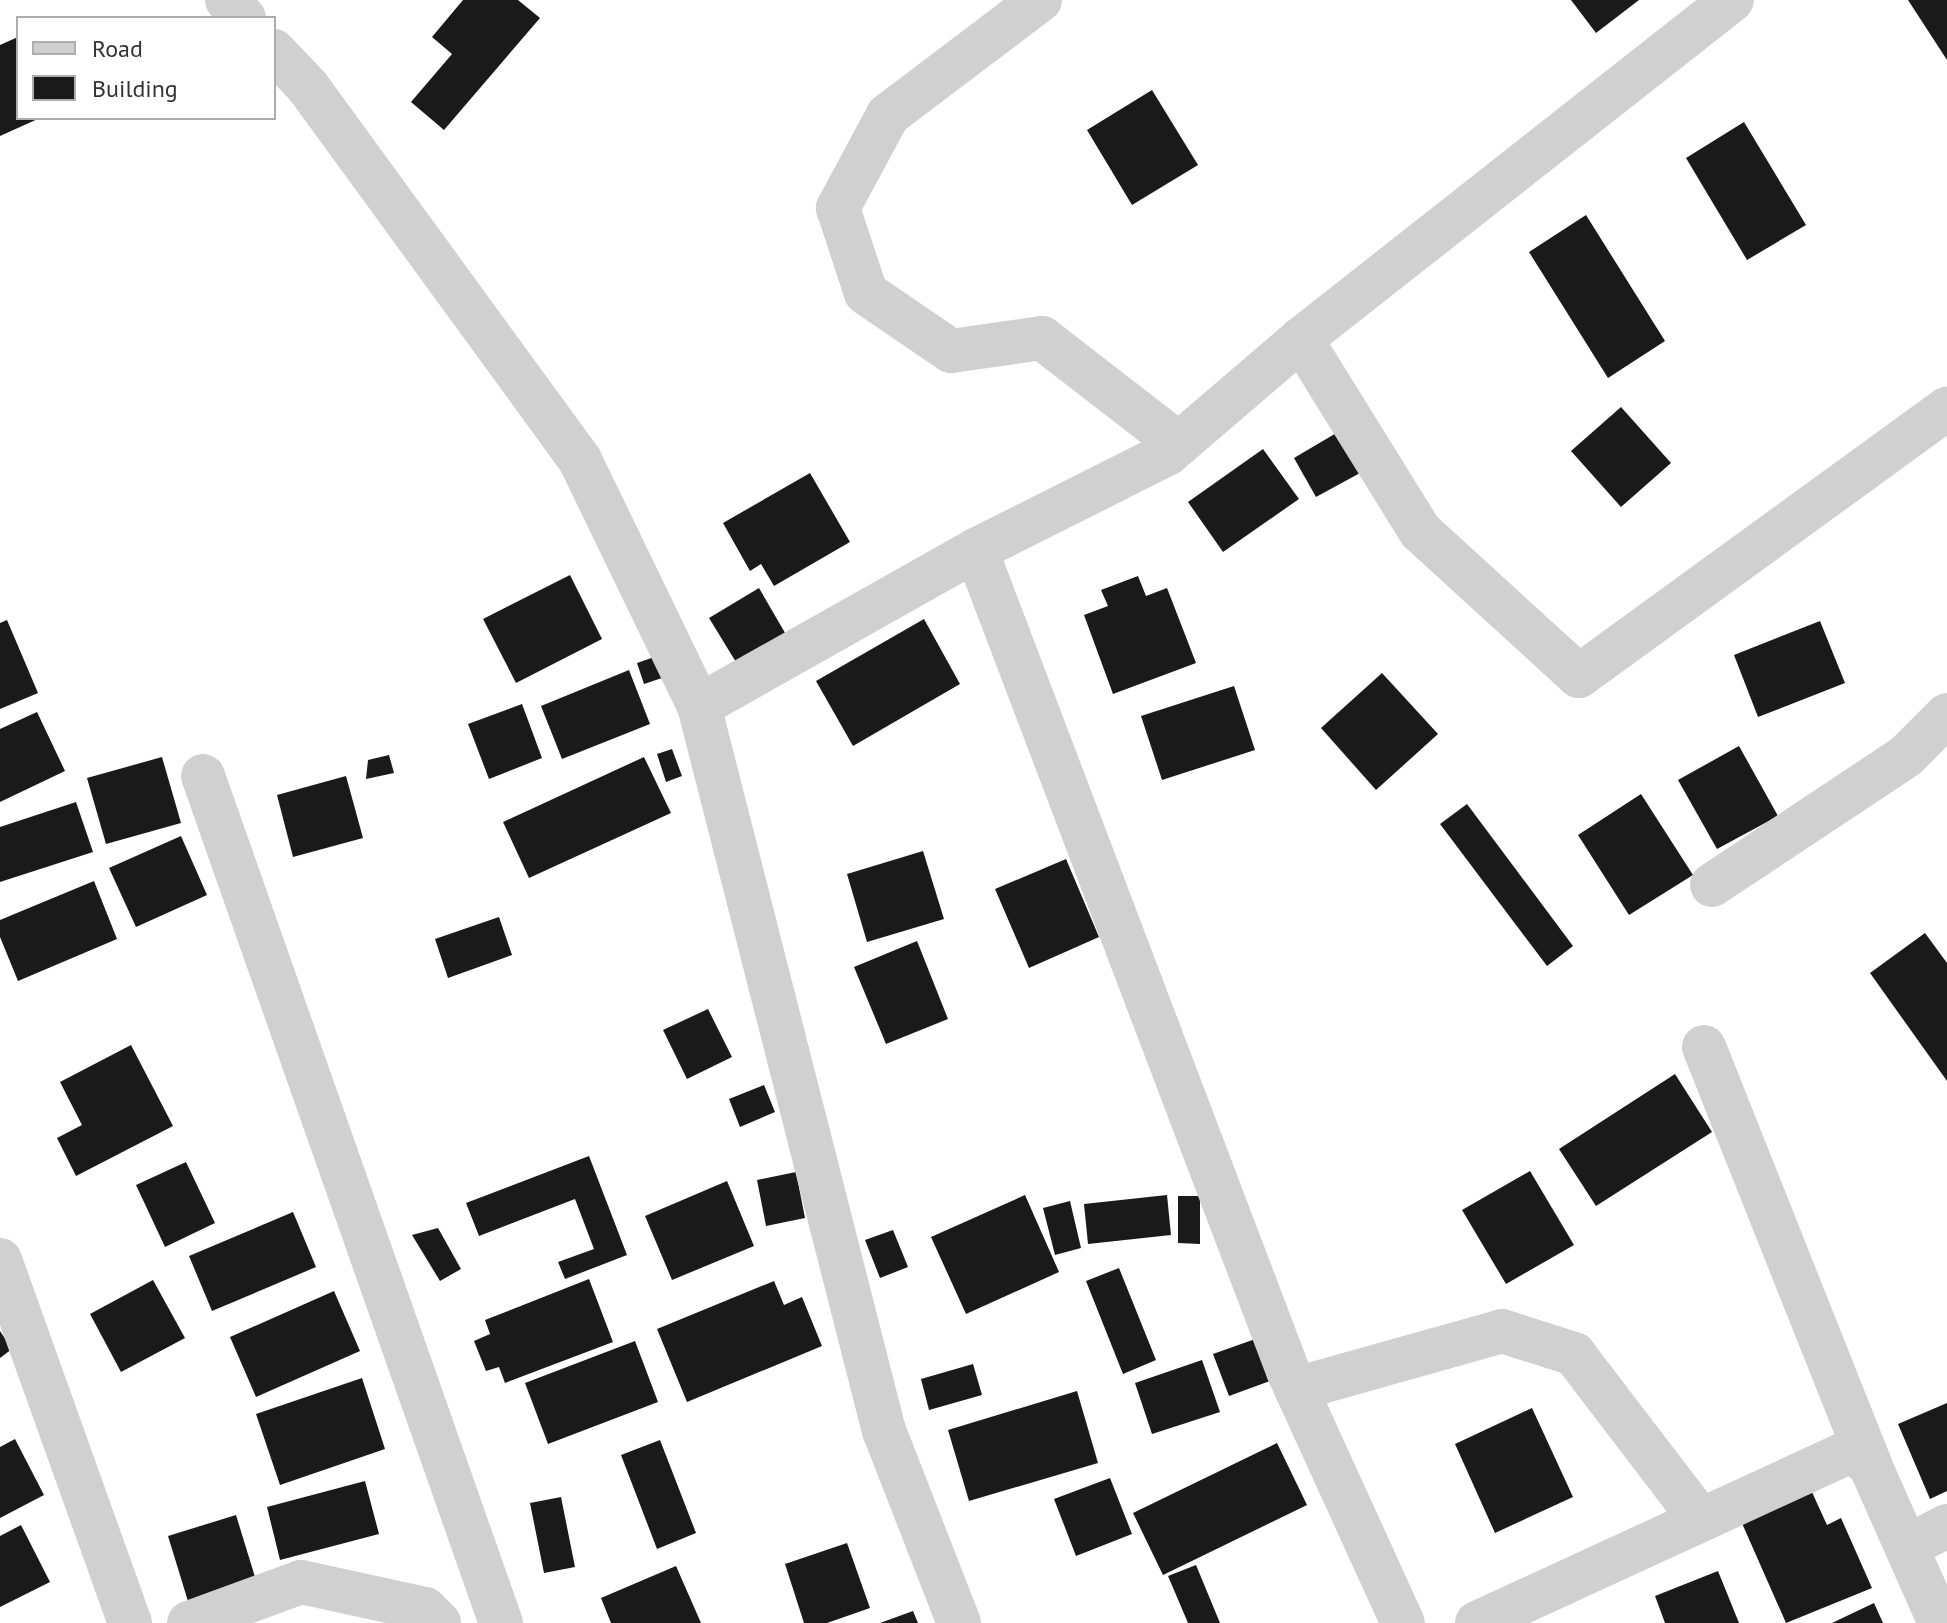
<!DOCTYPE html>
<style>
body{margin:0}
#map{position:relative;width:1947px;height:1623px;overflow:hidden;background:#fff;font-family:"PT Sans",sans-serif}
div>[style]{position:absolute}
.building>*{inset:0;background:#1a1a1a}
.minor>*{height:44px;margin:-22px;padding:0 22px;transform-origin:22px;border-radius:22px;background:#d0d0d0}
span{translate:-50% -50%;white-space:nowrap;text-align:center;line-height:1.15;-webkit-text-stroke:8px #fff;paint-order:stroke}
.legend{position:absolute;left:16px;top:16px;width:260px;height:104px;box-sizing:border-box;background:#fff;border:2px solid #adadad;margin:0;padding:10px 14px;list-style:none;font-size:24px;color:#333}
.legend li{display:flex;align-items:center;gap:16px;height:40px}
.legend b{width:40px;border:2px solid #adadad}
</style>
<div id="map">
<div class="building">
<div style="clip-path:polygon(463px 0,518px 0,540px 18px,444px 130px,411px 102px,452px 54px,432px 37px)"></div>
<div style="clip-path:polygon(1571px 0,1639px 0,1596px 33px)"></div>
<div style="clip-path:polygon(1908px 0,1947px 0,1947px 60px)"></div>
<div style="clip-path:polygon(18px 37px,18px 118px,40px 118px,0 136px,0 45px)"></div>
<div style="clip-path:polygon(1152px 90px,1198px 165px,1132px 205px,1087px 130px)"></div>
<div style="clip-path:polygon(1744px 122px,1806px 225px,1747px 260px,1686px 158px)"></div>
<div style="clip-path:polygon(1586px 215px,1665px 341px,1608px 378px,1529px 252px)"></div>
<div style="clip-path:polygon(1621px 407px,1671px 463px,1621px 507px,1571px 451px)"></div>
<div style="clip-path:polygon(1338px 432px,1360px 473px,1316px 497px,1294px 458px)"></div>
<div style="clip-path:polygon(1263px 449px,1299px 499px,1223px 552px,1188px 502px)"></div>
<div style="clip-path:polygon(810px 473px,850px 542px,774px 586px,761px 564px,750px 571px,723px 523px)"></div>
<div style="clip-path:polygon(570px 575px,602px 639px,516px 683px,483px 619px)"></div>
<div style="clip-path:polygon(1138px 576px,1146px 596px,1167px 588px,1196px 663px,1113px 694px,1084px 615px,1108px 606px,1101px 590px)"></div>
<div style="clip-path:polygon(759px 588px,788px 638px,739px 667px,709px 618px)"></div>
<div style="clip-path:polygon(924px 619px,960px 684px,853px 746px,816px 681px)"></div>
<div style="clip-path:polygon(7px 620px,38px 693px,0 709px,0 623px)"></div>
<div style="clip-path:polygon(1820px 621px,1845px 683px,1758px 717px,1734px 655px)"></div>
<div style="clip-path:polygon(660px 655px,668px 676px,644px 684px,637px 663px)"></div>
<div style="clip-path:polygon(629px 670px,650px 724px,562px 759px,541px 706px)"></div>
<div style="clip-path:polygon(1382px 673px,1438px 734px,1376px 790px,1321px 728px)"></div>
<div style="clip-path:polygon(1234px 686px,1255px 750px,1162px 780px,1141px 716px)"></div>
<div style="clip-path:polygon(522px 704px,542px 758px,489px 779px,468px 724px)"></div>
<div style="clip-path:polygon(37px 712px,65px 771px,0 802px,0 729px)"></div>
<div style="clip-path:polygon(1739px 746px,1778px 816px,1717px 849px,1678px 780px)"></div>
<div style="clip-path:polygon(672px 749px,682px 776px,666px 782px,657px 754px)"></div>
<div style="clip-path:polygon(389px 755px,394px 773px,366px 779px,368px 760px)"></div>
<div style="clip-path:polygon(162px 757px,181px 823px,106px 844px,87px 778px)"></div>
<div style="clip-path:polygon(644px 757px,671px 813px,529px 878px,503px 822px)"></div>
<div style="clip-path:polygon(346px 776px,363px 838px,293px 857px,277px 795px)"></div>
<div style="clip-path:polygon(1641px 794px,1693px 875px,1629px 915px,1578px 835px)"></div>
<div style="clip-path:polygon(76px 802px,93px 852px,0 882px,0 827px)"></div>
<div style="clip-path:polygon(1467px 804px,1573px 946px,1547px 966px,1440px 824px)"></div>
<div style="clip-path:polygon(181px 836px,207px 895px,136px 927px,109px 868px)"></div>
<div style="clip-path:polygon(923px 851px,944px 919px,867px 942px,847px 874px)"></div>
<div style="clip-path:polygon(1066px 859px,1099px 937px,1029px 968px,995px 889px)"></div>
<div style="clip-path:polygon(94px 881px,117px 939px,18px 981px,0 937px,0 920px)"></div>
<div style="clip-path:polygon(499px 917px,512px 955px,448px 978px,435px 939px)"></div>
<div style="clip-path:polygon(1925px 933px,1947px 963px,1947px 1081px,1870px 973px)"></div>
<div style="clip-path:polygon(917px 941px,948px 1019px,886px 1044px,854px 967px)"></div>
<div style="clip-path:polygon(708px 1009px,732px 1057px,687px 1079px,663px 1030px)"></div>
<div style="clip-path:polygon(131px 1045px,173px 1126px,76px 1176px,57px 1138px,82px 1125px,60px 1082px)"></div>
<div style="clip-path:polygon(1675px 1074px,1712px 1132px,1596px 1206px,1559px 1149px)"></div>
<div style="clip-path:polygon(764px 1085px,775px 1112px,740px 1127px,729px 1099px)"></div>
<div style="clip-path:polygon(589px 1156px,627px 1255px,565px 1279px,558px 1262px,594px 1249px,575px 1199px,479px 1236px,466px 1203px)"></div>
<div style="clip-path:polygon(186px 1162px,215px 1223px,165px 1247px,136px 1185px)"></div>
<div style="clip-path:polygon(1530px 1171px,1574px 1245px,1506px 1284px,1462px 1210px)"></div>
<div style="clip-path:polygon(796px 1172px,805px 1218px,766px 1226px,757px 1180px)"></div>
<div style="clip-path:polygon(727px 1181px,754px 1246px,672px 1280px,645px 1216px)"></div>
<div style="clip-path:polygon(1025px 1195px,1059px 1272px,966px 1314px,931px 1237px)"></div>
<div style="clip-path:polygon(1167px 1195px,1171px 1235px,1088px 1244px,1084px 1204px)"></div>
<div style="clip-path:polygon(1178px 1196px,1200px 1196px,1200px 1244px,1178px 1243px)"></div>
<div style="clip-path:polygon(1070px 1201px,1081px 1248px,1055px 1255px,1043px 1208px)"></div>
<div style="clip-path:polygon(293px 1212px,316px 1267px,212px 1311px,189px 1256px)"></div>
<div style="clip-path:polygon(438px 1228px,461px 1269px,440px 1281px,412px 1235px)"></div>
<div style="clip-path:polygon(893px 1230px,908px 1267px,880px 1278px,865px 1240px)"></div>
<div style="clip-path:polygon(1119px 1268px,1156px 1360px,1123px 1374px,1086px 1281px)"></div>
<div style="clip-path:polygon(589px 1279px,613px 1342px,505px 1383px,499px 1367px,486px 1371px,474px 1341px,490px 1334px,485px 1320px)"></div>
<div style="clip-path:polygon(153px 1280px,185px 1338px,121px 1372px,90px 1314px)"></div>
<div style="clip-path:polygon(774px 1281px,784px 1305px,802px 1297px,822px 1346px,687px 1402px,657px 1329px)"></div>
<div style="clip-path:polygon(334px 1291px,360px 1351px,256px 1397px,230px 1337px)"></div>
<div style="clip-path:polygon(0 1331px,12px 1349px,0 1358px)"></div>
<div style="clip-path:polygon(1258px 1338px,1273px 1380px,1229px 1396px,1213px 1354px)"></div>
<div style="clip-path:polygon(635px 1341px,658px 1402px,548px 1444px,525px 1383px)"></div>
<div style="clip-path:polygon(1202px 1360px,1220px 1412px,1152px 1434px,1135px 1383px)"></div>
<div style="clip-path:polygon(973px 1364px,982px 1395px,929px 1410px,921px 1379px)"></div>
<div style="clip-path:polygon(362px 1378px,385px 1449px,280px 1485px,256px 1414px)"></div>
<div style="clip-path:polygon(1077px 1391px,1098px 1463px,969px 1501px,948px 1430px)"></div>
<div style="clip-path:polygon(1947px 1403px,1947px 1491px,1930px 1499px,1898px 1424px)"></div>
<div style="clip-path:polygon(1532px 1408px,1573px 1497px,1495px 1533px,1455px 1444px)"></div>
<div style="clip-path:polygon(15px 1439px,44px 1495px,0 1518px,0 1447px)"></div>
<div style="clip-path:polygon(660px 1440px,696px 1533px,657px 1549px,621px 1455px)"></div>
<div style="clip-path:polygon(1277px 1443px,1307px 1505px,1163px 1575px,1133px 1513px)"></div>
<div style="clip-path:polygon(1110px 1478px,1132px 1534px,1076px 1556px,1054px 1499px)"></div>
<div style="clip-path:polygon(365px 1481px,379px 1534px,280px 1560px,267px 1507px)"></div>
<div style="clip-path:polygon(1811px 1490px,1827px 1525px,1841px 1518px,1872px 1588px,1786px 1623px,1741px 1521px)"></div>
<div style="clip-path:polygon(561px 1497px,575px 1567px,544px 1573px,530px 1503px)"></div>
<div style="clip-path:polygon(236px 1515px,259px 1590px,191px 1611px,168px 1536px)"></div>
<div style="clip-path:polygon(21px 1525px,50px 1582px,0 1607px,0 1536px)"></div>
<div style="clip-path:polygon(847px 1543px,870px 1608px,827px 1623px,804px 1623px,785px 1564px)"></div>
<div style="clip-path:polygon(1196px 1565px,1220px 1623px,1188px 1623px,1168px 1576px)"></div>
<div style="clip-path:polygon(676px 1566px,701px 1623px,611px 1623px,601px 1598px)"></div>
<div style="clip-path:polygon(1718px 1571px,1739px 1623px,1665px 1623px,1655px 1596px)"></div>
<div style="clip-path:polygon(1874px 1603px,1883px 1623px,1832px 1623px)"></div>
<div style="clip-path:polygon(913px 1611px,918px 1623px,880px 1623px)"></div>
</div>
<div class="minor">
<div style="left:227px;top:0;width:25px;rotate:47deg"></div>
<div style="left:1040px;top:0;width:191px;rotate:142.9deg"></div>
<div style="left:888px;top:115px;width:106px;rotate:118.3deg"></div>
<div style="left:838px;top:208px;width:89px;rotate:71.8deg"></div>
<div style="left:866px;top:293px;width:103px;rotate:34.3deg"></div>
<div style="left:951px;top:351px;width:92px;rotate:-8.1deg"></div>
<div style="left:1042px;top:338px;width:173px;rotate:37.7deg"></div>
<div style="left:274px;top:51px;width:50px;rotate:46.6deg"></div>
<div style="left:308px;top:87px;width:462px;rotate:53.9deg"></div>
<div style="left:580px;top:460px;width:273px;rotate:64.2deg"></div>
<div style="left:1301px;top:339px;width:226px;rotate:58.2deg"></div>
<div style="left:1420px;top:531px;width:215px;rotate:42.4deg"></div>
<div style="left:1579px;top:676px;width:455px;rotate:-36deg"></div>
<div style="left:976px;top:550px;width:878px;rotate:69.19deg"></div>
<div style="left:1288px;top:1371px;width:277px;rotate:65.5deg"></div>
<div style="left:203px;top:776px;width:898px;rotate:70.62deg"></div>
<div style="left:1712px;top:885px;width:233px;rotate:-33.6deg"></div>
<div style="left:1906px;top:756px;width:58px;rotate:-45deg"></div>
<div style="left:1704px;top:1047px;width:450px;rotate:68.3deg"></div>
<div style="left:0;top:1260px;width:386px;rotate:70.3deg"></div>
<div style="left:1296px;top:1389px;width:214px;rotate:-15.7deg"></div>
<div style="left:1502px;top:1331px;width:76px;rotate:17.7deg"></div>
<div style="left:1574px;top:1354px;width:209px;rotate:52.6deg"></div>
<div style="left:1910px;top:1545px;width:42px;rotate:-27.2deg"></div>
<div style="left:189px;top:1623px;width:119px;rotate:-20.1deg"></div>
<div style="left:301px;top:1582px;width:127px;rotate:12.3deg"></div>
<div style="left:425px;top:1609px;width:20px;rotate:45deg"></div>
<div style="left:959px;top:1623px;width:206px;rotate:-111.3deg"></div>
<div style="left:884px;top:1431px;width:748px;rotate:-104.31deg"></div>
<div style="left:699px;top:706px;width:318px;rotate:-29.4deg"></div>
<div style="left:976px;top:550px;width:214px;rotate:-26.7deg"></div>
<div style="left:1167px;top:454px;width:177px;rotate:-40.6deg"></div>
<div style="left:1301px;top:339px;width:548px;rotate:-38.19deg"></div>
<div style="left:1477px;top:1623px;width:412px;rotate:-24.7deg"></div>
<div style="left:1851px;top:1451px;width:24px;rotate:36deg"></div>
<div style="left:1870px;top:1465px;width:173px;rotate:66.1deg"></div>
</div>
<ul class="legend">
<li><b style="height:10px;background:#d0d0d0"></b>Road</li>
<li><b style="height:22px;background:#1a1a1a"></b>Building</li>
</ul>
</div>
